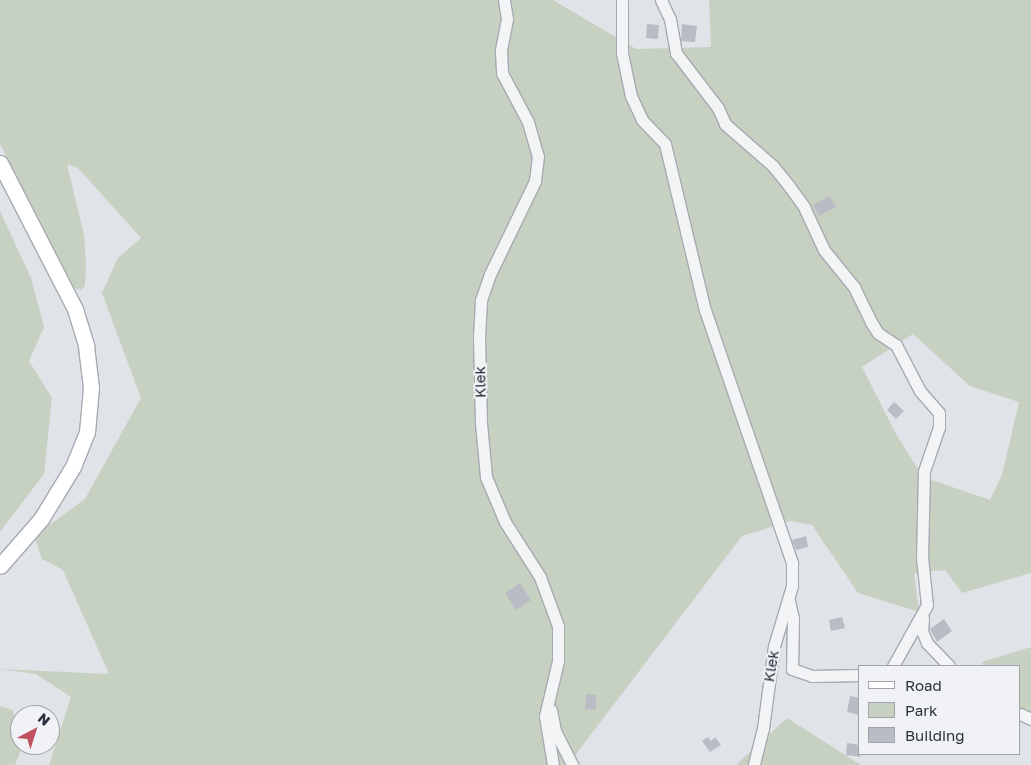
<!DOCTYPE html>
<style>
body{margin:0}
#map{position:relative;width:1031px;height:765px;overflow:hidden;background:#e0e3e8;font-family:"Golos Text",sans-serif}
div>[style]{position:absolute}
.green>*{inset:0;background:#c6d1c2}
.building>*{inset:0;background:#b8bcc4}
.roads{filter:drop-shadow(1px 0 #a6aab1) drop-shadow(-1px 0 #a6aab1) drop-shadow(0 1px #a6aab1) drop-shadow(0 -1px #a6aab1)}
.minor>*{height:11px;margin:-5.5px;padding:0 5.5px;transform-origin:5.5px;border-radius:5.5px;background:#f3f4f6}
.major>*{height:15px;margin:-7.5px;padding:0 7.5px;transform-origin:7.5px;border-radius:7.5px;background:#fff}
span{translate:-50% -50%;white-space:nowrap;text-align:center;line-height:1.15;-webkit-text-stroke:4px #f0f2f5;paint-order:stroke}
.street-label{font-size:15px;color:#2a313d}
.legend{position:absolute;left:858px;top:665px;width:162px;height:90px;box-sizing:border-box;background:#f0f2f5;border:1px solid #a1a5ab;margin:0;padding:6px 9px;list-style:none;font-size:15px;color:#2a313d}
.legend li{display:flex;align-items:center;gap:10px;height:25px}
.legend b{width:25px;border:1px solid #a1a5ab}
.north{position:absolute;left:10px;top:705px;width:50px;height:50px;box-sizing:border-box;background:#f0f2f5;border:1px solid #a1a5ab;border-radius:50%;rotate:40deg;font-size:14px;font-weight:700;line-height:20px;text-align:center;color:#2a313d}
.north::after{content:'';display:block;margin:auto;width:18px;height:22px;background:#c05161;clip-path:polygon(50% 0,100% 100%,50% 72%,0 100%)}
</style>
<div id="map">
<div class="green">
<div style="clip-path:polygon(evenodd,0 0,553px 0,636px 49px,711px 47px,709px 0,1031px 0,1031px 573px,962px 593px,945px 570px,914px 573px,919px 612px,858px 593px,812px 525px,790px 521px,742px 536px,573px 758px,576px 765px,49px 765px,71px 697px,36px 674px,0 669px,109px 674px,63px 570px,42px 559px,34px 536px,85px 499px,141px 398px,102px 293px,118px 258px,141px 238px,78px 168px,67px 164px,84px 235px,86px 265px,85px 286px,81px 290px,74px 288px,0 144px,0 0,913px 334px,970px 386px,1019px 402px,1002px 475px,990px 500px,923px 477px,896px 434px,862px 367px,913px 334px)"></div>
<div style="clip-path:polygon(0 211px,31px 278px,44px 327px,29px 361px,52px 398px,44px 474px,0 532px)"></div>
<div style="clip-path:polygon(1031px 647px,1031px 715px,1020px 708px,1020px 666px,983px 666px,982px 662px)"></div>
<div style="clip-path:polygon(0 706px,13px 710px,20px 745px,23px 745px,15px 765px,0 765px)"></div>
<div style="clip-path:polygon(787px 718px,861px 765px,736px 765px)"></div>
</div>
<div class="building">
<div style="clip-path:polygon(647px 24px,659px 25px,658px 39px,646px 38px)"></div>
<div style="clip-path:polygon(682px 24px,697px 26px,695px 42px,681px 41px)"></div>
<div style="clip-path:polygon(829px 196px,836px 207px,819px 216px,813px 205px)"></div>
<div style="clip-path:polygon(894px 402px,904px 411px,896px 419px,887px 410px)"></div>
<div style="clip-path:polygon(806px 536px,808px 547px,796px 550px,792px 540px)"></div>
<div style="clip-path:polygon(520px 583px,531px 600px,516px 610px,505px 593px)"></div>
<div style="clip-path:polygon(842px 617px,845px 628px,831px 631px,829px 620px)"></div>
<div style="clip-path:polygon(944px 619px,952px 631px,937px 642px,930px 629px)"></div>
<div style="clip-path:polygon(586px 694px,596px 695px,596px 710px,585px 709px)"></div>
<div style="clip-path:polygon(850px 696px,860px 698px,860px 715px,847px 712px)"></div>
<div style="clip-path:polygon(708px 737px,711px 741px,715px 737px,721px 745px,710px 752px,702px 741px)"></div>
<div style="clip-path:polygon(847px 743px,860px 745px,860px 757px,846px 755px)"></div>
</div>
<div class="roads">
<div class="minor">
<div style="left:504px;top:0;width:19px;rotate:81deg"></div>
<div style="left:507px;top:19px;width:33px;rotate:101deg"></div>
<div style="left:501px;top:51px;width:22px;rotate:87deg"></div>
<div style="left:502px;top:73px;width:55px;rotate:62deg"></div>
<div style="left:528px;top:122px;width:35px;rotate:74deg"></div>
<div style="left:538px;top:156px;width:25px;rotate:97deg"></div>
<div style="left:535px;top:181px;width:103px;rotate:115.8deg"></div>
<div style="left:490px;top:274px;width:28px;rotate:109deg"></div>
<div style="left:481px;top:300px;width:36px;rotate:93deg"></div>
<div style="left:479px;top:336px;width:87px;rotate:88.7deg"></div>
<div style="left:481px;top:423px;width:54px;rotate:84.7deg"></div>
<div style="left:486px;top:477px;width:49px;rotate:67.1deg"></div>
<div style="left:505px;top:522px;width:65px;rotate:57.5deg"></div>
<div style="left:540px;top:577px;width:52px;rotate:69.8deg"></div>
<div style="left:558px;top:626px;width:35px;rotate:90deg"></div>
<div style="left:558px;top:661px;width:57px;rotate:103.3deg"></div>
<div style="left:545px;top:716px;width:50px;rotate:80.7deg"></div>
<div style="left:622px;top:0;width:53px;rotate:90deg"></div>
<div style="left:622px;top:53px;width:44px;rotate:78.2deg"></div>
<div style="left:631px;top:96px;width:26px;rotate:65deg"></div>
<div style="left:642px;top:120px;width:33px;rotate:46deg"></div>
<div style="left:665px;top:144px;width:171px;rotate:76.5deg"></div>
<div style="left:705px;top:310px;width:268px;rotate:71deg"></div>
<div style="left:792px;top:563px;width:23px;rotate:90deg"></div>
<div style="left:792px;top:586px;width:63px;rotate:106.7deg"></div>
<div style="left:774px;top:646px;width:83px;rotate:97.6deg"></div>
<div style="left:763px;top:728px;width:38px;rotate:104deg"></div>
<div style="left:661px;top:0;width:21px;rotate:65deg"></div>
<div style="left:670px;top:19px;width:35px;rotate:80deg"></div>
<div style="left:676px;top:53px;width:69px;rotate:52.6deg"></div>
<div style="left:718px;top:108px;width:17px;rotate:66deg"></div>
<div style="left:725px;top:124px;width:64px;rotate:41.2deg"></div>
<div style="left:773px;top:166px;width:26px;rotate:51deg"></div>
<div style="left:789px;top:186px;width:26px;rotate:54deg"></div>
<div style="left:804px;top:207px;width:47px;rotate:65.1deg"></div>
<div style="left:824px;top:250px;width:48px;rotate:51deg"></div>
<div style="left:854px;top:287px;width:39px;rotate:64deg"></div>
<div style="left:871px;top:322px;width:13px;rotate:58deg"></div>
<div style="left:878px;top:333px;width:22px;rotate:34deg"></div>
<div style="left:896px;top:345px;width:52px;rotate:62.4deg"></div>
<div style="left:920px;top:391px;width:29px;rotate:49deg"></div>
<div style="left:939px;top:413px;width:14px;rotate:90deg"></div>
<div style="left:939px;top:427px;width:46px;rotate:108.8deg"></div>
<div style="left:924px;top:471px;width:86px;rotate:91.3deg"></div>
<div style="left:922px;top:557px;width:48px;rotate:84.1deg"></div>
<div style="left:927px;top:605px;width:70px;rotate:119.1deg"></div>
<div style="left:789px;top:601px;width:18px;rotate:77deg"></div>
<div style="left:793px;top:619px;width:50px;rotate:91.1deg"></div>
<div style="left:792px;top:669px;width:21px;rotate:19deg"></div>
<div style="left:812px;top:676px;width:48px;rotate:-1.2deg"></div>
<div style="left:923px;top:618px;width:13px;rotate:94deg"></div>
<div style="left:922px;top:631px;width:13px;rotate:67deg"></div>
<div style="left:927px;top:643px;width:32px;rotate:46deg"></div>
<div style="left:551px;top:710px;width:21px;rotate:79deg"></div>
<div style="left:555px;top:731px;width:38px;rotate:63deg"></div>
<div style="left:1020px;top:714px;width:12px;rotate:24deg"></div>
</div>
<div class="major">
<div style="left:0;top:163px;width:164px;rotate:62.8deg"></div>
<div style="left:75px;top:309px;width:39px;rotate:73deg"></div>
<div style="left:86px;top:346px;width:42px;rotate:83.2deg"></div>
<div style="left:91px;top:388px;width:44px;rotate:95.2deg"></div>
<div style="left:87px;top:432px;width:35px;rotate:112deg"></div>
<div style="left:74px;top:465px;width:63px;rotate:121.4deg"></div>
<div style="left:41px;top:519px;width:62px;rotate:131.1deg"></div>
</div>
</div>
<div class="street-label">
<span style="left:480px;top:382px;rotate:-91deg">Klek</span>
<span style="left:771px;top:666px;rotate:-81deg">Klek</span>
</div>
<ul class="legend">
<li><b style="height:6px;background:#fff"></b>Road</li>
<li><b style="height:14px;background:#c6d1c2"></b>Park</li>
<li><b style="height:14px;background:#b8bcc4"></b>Building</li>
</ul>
<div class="north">N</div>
</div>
